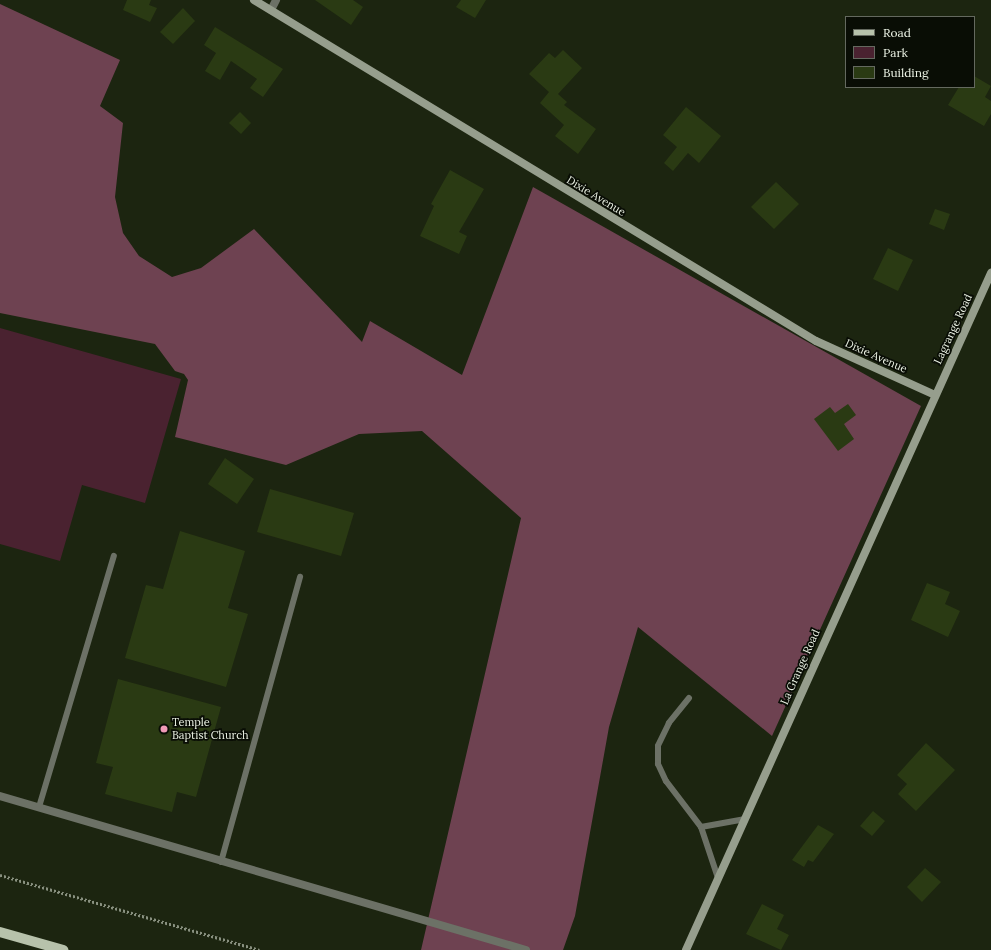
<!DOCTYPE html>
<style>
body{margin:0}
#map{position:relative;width:991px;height:950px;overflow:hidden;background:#1c2510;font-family:Lora,serif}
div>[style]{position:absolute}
.green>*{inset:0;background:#4a2230}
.forest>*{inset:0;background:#6e4251}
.building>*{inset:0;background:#2a3a13}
.path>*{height:2.5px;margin-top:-1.25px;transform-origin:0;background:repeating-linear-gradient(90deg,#88907f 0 2px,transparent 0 4px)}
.lane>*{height:6px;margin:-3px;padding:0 3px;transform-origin:3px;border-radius:3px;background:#6c7166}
.street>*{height:8px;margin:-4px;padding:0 4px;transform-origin:4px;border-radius:4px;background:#6c7166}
.secondary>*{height:8px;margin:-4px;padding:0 4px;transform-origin:4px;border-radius:4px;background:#969e8d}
.primary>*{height:10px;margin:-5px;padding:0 5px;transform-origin:5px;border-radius:5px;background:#b7c2ab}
.dots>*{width:11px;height:11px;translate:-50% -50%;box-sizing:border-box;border:2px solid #090d05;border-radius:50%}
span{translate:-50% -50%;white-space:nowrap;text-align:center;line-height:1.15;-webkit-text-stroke:3.5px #090d05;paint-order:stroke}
.street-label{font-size:11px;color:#ecf3e5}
.poi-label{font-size:11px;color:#ecf3e5}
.left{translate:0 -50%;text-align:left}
.legend{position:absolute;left:845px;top:16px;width:130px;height:72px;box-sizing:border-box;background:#090d05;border:1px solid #64695f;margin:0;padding:5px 7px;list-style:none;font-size:12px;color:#ecf3e5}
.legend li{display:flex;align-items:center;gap:8px;height:20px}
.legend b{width:20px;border:1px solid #64695f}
</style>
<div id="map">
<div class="green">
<div style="clip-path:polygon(0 328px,181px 379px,145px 503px,82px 485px,60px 561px,0 544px)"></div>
</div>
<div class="forest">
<div style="clip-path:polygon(0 4px,120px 60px,100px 106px,123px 123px,115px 197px,123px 233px,139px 256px,172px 277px,201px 268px,254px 229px,362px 342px,370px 321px,462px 375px,533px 187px,921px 406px,772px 736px,638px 627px,609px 727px,575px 916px,563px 950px,421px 950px,521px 518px,422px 431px,359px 434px,286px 465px,175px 437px,188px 380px,184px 374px,175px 371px,155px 344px,0 313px)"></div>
</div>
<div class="building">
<div style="clip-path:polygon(127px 0,151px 0,149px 5px,157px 8px,150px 22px,123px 10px)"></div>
<div style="clip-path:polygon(315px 0,353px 0,363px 7px,351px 25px)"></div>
<div style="clip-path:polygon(461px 0,486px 0,475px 18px,456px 7px)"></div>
<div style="clip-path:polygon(183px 8px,195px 21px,173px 44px,160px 32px)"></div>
<div style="clip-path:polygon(215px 27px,283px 69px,263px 97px,250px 88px,257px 79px,231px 61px,220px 80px,205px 71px,216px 53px,204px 45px)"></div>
<div style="clip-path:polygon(563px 50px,582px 68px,558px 94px,567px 102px,564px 105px,596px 129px,578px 154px,555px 136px,564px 125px,540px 103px,549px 92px,529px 74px,549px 53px,555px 58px)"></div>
<div style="clip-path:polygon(974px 76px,991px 86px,985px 97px,991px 101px,991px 114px,984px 126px,948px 105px,959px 87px,974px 87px)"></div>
<div style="clip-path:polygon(686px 107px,721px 136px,699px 163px,688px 153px,673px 171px,664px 163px,677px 147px,663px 135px)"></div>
<div style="clip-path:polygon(240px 112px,251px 123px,241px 134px,229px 123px)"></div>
<div style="clip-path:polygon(450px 170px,484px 189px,459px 232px,467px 236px,459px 254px,420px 236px,434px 206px,431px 204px)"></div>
<div style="clip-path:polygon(776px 182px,799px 204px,774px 229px,751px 207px)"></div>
<div style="clip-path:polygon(935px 209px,950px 214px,944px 230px,929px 224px)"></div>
<div style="clip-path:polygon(888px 248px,913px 260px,898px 291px,873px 279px)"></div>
<div style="clip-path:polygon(848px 404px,856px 415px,844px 424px,854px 439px,838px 451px,814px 419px,830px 407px,835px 413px)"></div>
<div style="clip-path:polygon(225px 458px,254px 479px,237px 504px,208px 484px)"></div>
<div style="clip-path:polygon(270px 489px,354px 513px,341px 556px,257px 532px)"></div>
<div style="clip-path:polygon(180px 531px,245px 551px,228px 608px,248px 614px,226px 687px,125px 658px,146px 585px,163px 589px)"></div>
<div style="clip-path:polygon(927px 583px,950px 592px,945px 604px,960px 611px,948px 637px,911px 620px)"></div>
<div style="clip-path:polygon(118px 679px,221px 707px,196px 797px,177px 792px,172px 812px,105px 794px,113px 767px,96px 763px)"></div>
<div style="clip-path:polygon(926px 743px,955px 770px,916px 811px,898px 794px,907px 784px,897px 775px)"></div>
<div style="clip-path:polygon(873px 811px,885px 821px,872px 836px,860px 826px)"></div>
<div style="clip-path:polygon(818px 825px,834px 834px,813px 862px,808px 860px,804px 867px,792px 860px)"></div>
<div style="clip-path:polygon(925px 868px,941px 882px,922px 902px,907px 887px)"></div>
<div style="clip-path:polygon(762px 904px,784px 915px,777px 929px,789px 935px,781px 950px,746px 934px)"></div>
</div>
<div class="path">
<div style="left:0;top:875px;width:270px;rotate:16.1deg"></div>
</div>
<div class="lane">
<div style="left:689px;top:698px;width:32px;rotate:129deg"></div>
<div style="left:669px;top:723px;width:25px;rotate:116deg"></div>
<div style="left:658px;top:746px;width:18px;rotate:90deg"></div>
<div style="left:658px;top:764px;width:19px;rotate:65deg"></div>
<div style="left:666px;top:781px;width:58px;rotate:52.7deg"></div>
<div style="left:39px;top:807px;width:262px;rotate:-73.4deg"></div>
<div style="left:221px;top:862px;width:296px;rotate:-74.5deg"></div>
<div style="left:718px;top:878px;width:54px;rotate:-108.4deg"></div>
<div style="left:701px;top:827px;width:45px;rotate:-10.3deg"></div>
</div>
<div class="street">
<div style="left:271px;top:10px;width:11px;rotate:-63deg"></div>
<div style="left:0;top:796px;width:548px;rotate:16.32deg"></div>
</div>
<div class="secondary">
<div style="left:254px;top:0;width:657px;rotate:31.25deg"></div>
<div style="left:816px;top:341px;width:131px;rotate:24.4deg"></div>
<div style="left:686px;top:950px;width:743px;rotate:-65.75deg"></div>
</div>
<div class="primary">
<div style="left:0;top:932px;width:66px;rotate:15.9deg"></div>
</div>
<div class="dots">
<div style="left:164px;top:729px;background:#f09ab6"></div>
</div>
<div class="street-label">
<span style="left:596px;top:196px;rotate:31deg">Dixie Avenue</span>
<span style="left:953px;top:329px;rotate:-65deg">Lagrange Road</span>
<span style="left:876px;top:356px;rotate:24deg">Dixie Avenue</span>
<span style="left:800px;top:667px;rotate:-66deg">La Grange Road</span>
</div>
<div class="poi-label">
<span class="left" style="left:172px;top:729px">Temple<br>Baptist Church</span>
</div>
<ul class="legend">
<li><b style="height:5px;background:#b7c2ab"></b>Road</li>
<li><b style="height:11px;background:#4a2230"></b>Park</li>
<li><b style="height:11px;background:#2a3a13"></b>Building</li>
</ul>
</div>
